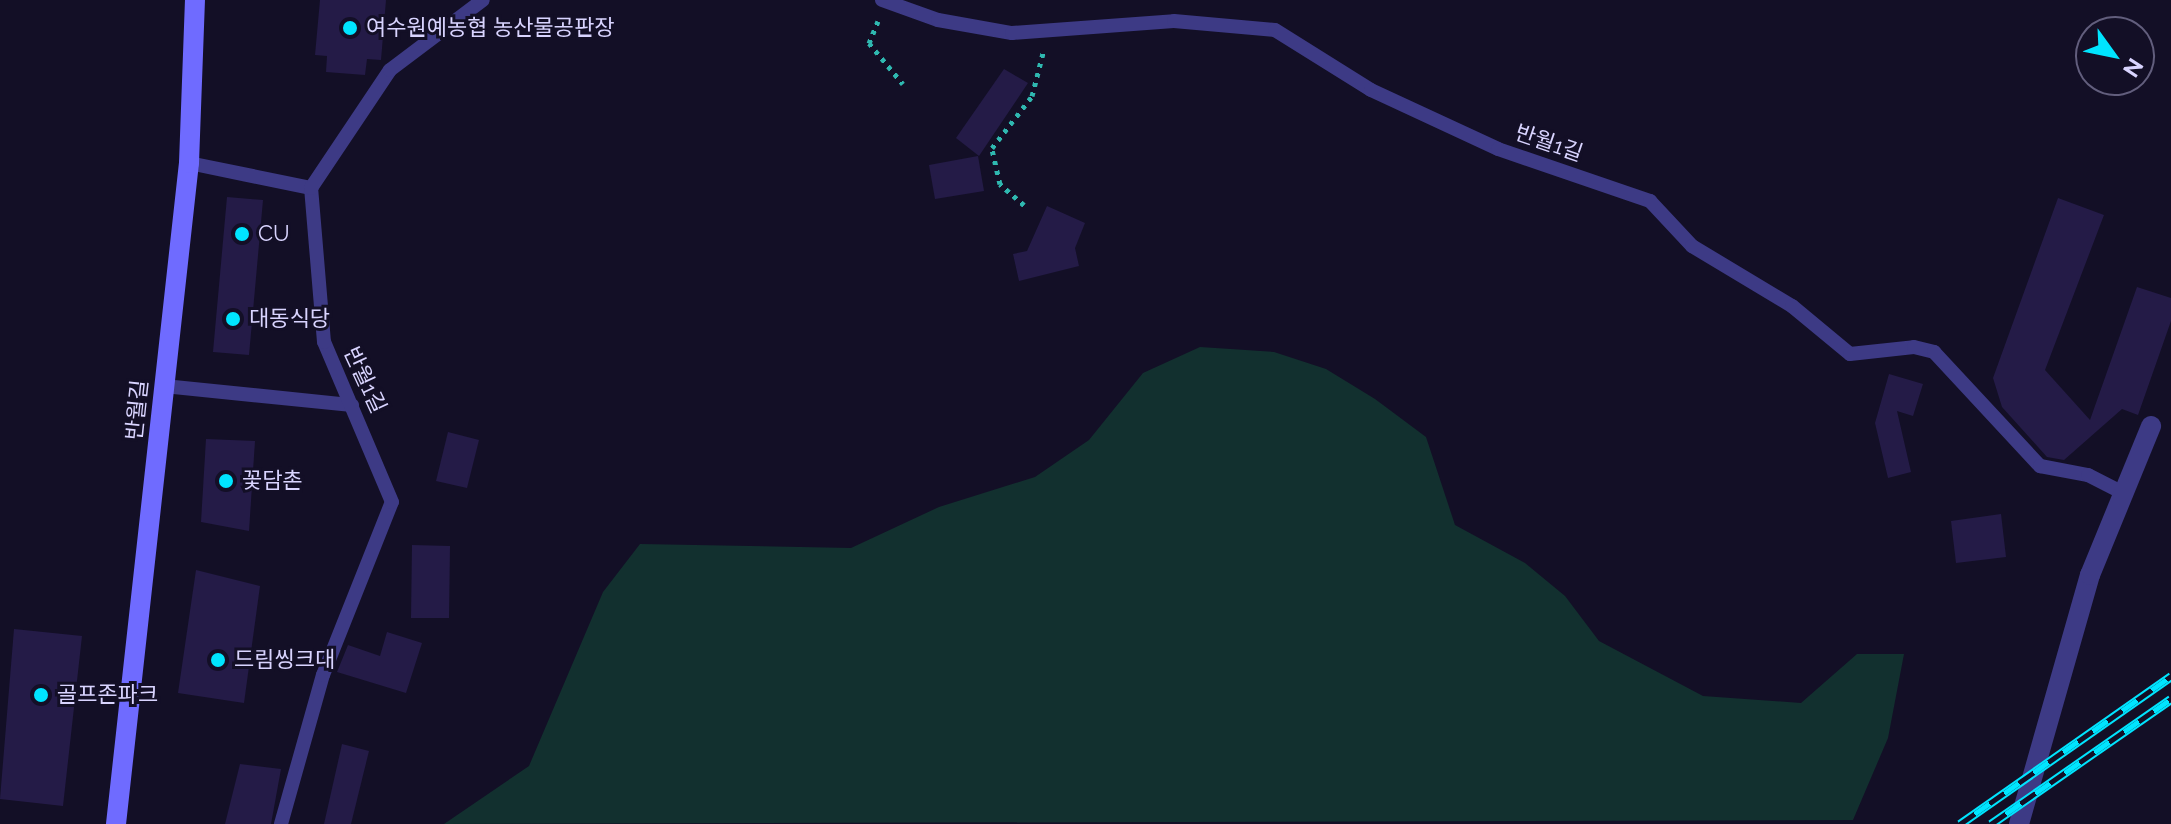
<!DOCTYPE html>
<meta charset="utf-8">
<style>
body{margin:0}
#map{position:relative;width:2171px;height:824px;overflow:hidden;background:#130f26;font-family:Raleway,"Noto Sans KR",sans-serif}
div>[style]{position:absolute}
.green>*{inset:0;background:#12302f}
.building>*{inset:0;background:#241b47}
.path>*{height:5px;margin-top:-2.5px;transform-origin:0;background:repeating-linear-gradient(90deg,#2fb8b0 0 4px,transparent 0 10px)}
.lane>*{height:14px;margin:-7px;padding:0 7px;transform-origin:7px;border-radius:7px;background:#3d3a85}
.street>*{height:20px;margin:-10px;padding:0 10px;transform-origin:10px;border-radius:10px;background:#3d3a85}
.secondary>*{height:20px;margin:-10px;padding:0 10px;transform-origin:10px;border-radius:10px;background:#6f6bff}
.rail>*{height:9px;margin-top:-4.5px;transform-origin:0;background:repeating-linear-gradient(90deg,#130f26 0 18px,#00e5ff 0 36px);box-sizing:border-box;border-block:2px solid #00e5ff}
.dots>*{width:22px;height:22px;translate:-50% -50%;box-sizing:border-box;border:4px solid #130f26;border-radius:50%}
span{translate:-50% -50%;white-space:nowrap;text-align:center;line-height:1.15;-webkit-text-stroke:6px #130f26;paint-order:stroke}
.poi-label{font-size:22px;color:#d9d4ff}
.left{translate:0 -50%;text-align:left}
.street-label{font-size:22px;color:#d9d4ff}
.north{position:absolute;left:2075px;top:16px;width:80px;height:80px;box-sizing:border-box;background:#130f26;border:2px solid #625e7d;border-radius:50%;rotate:123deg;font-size:22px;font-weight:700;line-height:32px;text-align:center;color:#d9d4ff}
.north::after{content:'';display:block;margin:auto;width:28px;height:36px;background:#00e5ff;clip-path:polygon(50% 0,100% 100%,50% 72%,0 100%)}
</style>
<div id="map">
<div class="green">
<div style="clip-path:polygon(1200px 347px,1274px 352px,1326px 369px,1375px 399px,1426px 437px,1455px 525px,1525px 563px,1565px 596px,1599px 641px,1703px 696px,1801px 703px,1857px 654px,1904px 654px,1888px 738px,1853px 820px,444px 824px,529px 766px,603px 592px,640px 544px,851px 548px,939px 507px,1035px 477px,1089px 440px,1143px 373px)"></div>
</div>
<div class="building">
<div style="clip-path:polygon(320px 0,386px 0,381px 60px,367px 59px,365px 75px,326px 72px,327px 56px,315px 55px)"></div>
<div style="clip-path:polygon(1004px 69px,1028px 83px,979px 156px,956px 138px)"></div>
<div style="clip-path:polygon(978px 156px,984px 191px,935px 199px,929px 165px)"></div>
<div style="clip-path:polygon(227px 197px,263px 200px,249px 355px,213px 352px)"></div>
<div style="clip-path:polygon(2058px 198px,2104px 215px,2045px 370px,2090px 420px,2137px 287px,2171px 298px,2171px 321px,2138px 415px,2122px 409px,2064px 460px,2047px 457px,2002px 407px,1993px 378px)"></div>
<div style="clip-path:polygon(1047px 206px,1085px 223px,1075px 248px,1079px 266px,1019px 281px,1013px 254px,1027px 251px)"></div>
<div style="clip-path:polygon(1889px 374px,1923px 384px,1913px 416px,1897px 411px,1911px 472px,1888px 478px,1875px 423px)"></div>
<div style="clip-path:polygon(448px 432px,479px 440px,467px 488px,436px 481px)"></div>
<div style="clip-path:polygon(206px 439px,255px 441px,249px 531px,201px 522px)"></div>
<div style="clip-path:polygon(2001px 514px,2006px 557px,1956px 563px,1951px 521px)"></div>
<div style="clip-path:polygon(412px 545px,450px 546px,449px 618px,411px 618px)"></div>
<div style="clip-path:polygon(196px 570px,260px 586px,244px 703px,178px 693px)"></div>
<div style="clip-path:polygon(14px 629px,82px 636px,63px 806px,0 799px)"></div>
<div style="clip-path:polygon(387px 632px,422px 643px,406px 693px,337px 672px,348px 645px,380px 656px)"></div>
<div style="clip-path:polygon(342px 744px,369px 751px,351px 824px,324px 824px)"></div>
<div style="clip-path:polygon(240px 764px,281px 769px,271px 824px,225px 824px)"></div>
</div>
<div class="path">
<div style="left:878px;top:21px;width:24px;rotate:112deg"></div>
<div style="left:869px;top:43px;width:53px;rotate:50.3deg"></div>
<div style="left:1024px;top:205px;width:32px;rotate:-139deg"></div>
<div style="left:1000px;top:184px;width:37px;rotate:-103deg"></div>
<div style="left:992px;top:148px;width:66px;rotate:-52.4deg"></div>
<div style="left:1032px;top:96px;width:49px;rotate:-75.7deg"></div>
</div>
<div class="lane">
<div style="left:882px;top:0;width:59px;rotate:19.7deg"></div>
<div style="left:938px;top:20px;width:75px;rotate:10deg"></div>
<div style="left:1012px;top:33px;width:162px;rotate:-4.2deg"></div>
<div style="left:1174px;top:21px;width:101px;rotate:5.1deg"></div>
<div style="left:1275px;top:30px;width:113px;rotate:32deg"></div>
<div style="left:1371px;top:90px;width:140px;rotate:24.9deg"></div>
<div style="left:1498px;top:149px;width:161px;rotate:18.9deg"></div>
<div style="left:1650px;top:201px;width:62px;rotate:47deg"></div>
<div style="left:1692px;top:246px;width:117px;rotate:31deg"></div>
<div style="left:1792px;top:306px;width:75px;rotate:39.6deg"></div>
<div style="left:1850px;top:354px;width:64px;rotate:-6.2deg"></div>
<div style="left:1914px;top:347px;width:21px;rotate:14deg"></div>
<div style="left:1934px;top:352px;width:156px;rotate:47.1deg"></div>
<div style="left:2040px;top:466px;width:49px;rotate:10.6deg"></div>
<div style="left:2088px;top:475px;width:39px;rotate:27deg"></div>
<div style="left:189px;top:163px;width:125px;rotate:11.6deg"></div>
<div style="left:164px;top:386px;width:189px;rotate:5.8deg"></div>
<div style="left:281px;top:824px;width:155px;rotate:-74.3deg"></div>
<div style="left:323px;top:675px;width:186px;rotate:-68.3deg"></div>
<div style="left:392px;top:502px;width:174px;rotate:-113deg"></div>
<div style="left:324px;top:342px;width:155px;rotate:-94.8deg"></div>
<div style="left:311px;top:188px;width:142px;rotate:-56.2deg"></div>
<div style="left:390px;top:70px;width:116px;rotate:-37deg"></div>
</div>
<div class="street">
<div style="left:2019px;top:824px;width:259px;rotate:-74.1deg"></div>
<div style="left:2090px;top:575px;width:161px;rotate:-67.7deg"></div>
</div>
<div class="secondary">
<div style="left:116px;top:824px;width:665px;rotate:-83.7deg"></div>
<div style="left:189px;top:163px;width:163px;rotate:-87.9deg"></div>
</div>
<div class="rail">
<div style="left:1960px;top:824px;width:258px;rotate:-35deg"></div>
<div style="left:1991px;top:824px;width:219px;rotate:-34.8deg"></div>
</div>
<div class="dots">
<div style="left:350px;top:28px;background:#00e5ff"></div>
<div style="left:242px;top:234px;background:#00e5ff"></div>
<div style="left:233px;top:319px;background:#00e5ff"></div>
<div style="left:226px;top:481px;background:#00e5ff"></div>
<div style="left:218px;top:660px;background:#00e5ff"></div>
<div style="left:41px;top:695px;background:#00e5ff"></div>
</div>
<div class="poi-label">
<span class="left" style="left:366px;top:28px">여수원예농협 농산물공판장</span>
<span class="left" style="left:258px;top:234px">CU</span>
<span class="left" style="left:249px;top:319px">대동식당</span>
<span class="left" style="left:242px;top:481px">꽃담촌</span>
<span class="left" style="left:234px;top:660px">드림씽크대</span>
<span class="left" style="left:57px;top:695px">골프존파크</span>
</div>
<div class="street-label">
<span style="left:1549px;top:143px;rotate:19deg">반월1길</span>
<span style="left:365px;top:380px;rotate:65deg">반월1길</span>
<span style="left:137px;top:410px;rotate:-84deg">반월길</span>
</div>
<div class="north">N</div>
</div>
